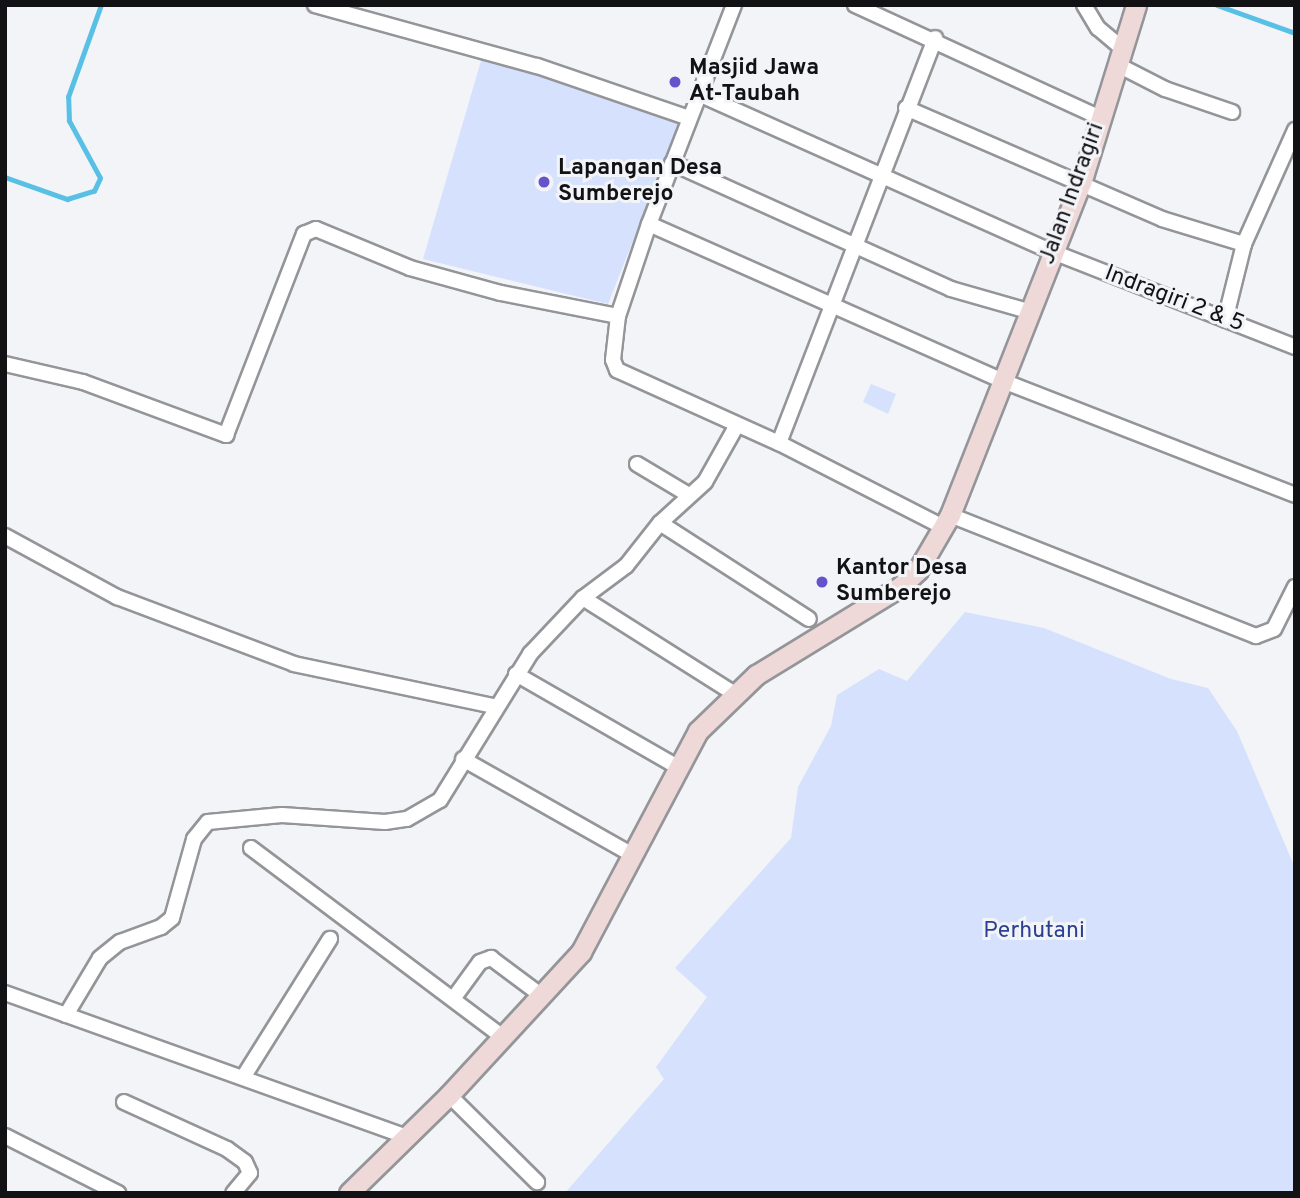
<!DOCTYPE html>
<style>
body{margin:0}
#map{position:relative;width:1300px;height:1198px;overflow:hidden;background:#f2f4f8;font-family:Overpass,sans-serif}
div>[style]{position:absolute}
.green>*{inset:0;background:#d6e1fd}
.stream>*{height:4.5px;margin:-2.25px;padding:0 2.25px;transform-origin:2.25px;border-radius:2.25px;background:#58c0e5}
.roads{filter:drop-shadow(2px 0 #949599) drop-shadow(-2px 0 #949599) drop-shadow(0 2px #949599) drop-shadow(0 -2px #949599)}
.street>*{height:14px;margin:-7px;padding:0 7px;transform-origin:7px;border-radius:7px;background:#fff}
.secondary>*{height:19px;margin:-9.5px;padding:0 9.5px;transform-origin:9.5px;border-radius:9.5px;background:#efd9d8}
.dots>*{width:19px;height:19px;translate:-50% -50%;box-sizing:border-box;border:4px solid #f2f4f8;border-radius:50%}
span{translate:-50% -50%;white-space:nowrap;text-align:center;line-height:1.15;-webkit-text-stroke:6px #f2f4f8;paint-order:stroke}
.poi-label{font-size:23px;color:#121214;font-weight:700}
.left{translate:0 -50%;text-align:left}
.street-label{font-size:23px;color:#121214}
.park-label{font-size:23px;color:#2c4194}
.frame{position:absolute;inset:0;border:7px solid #121214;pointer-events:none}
</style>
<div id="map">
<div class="green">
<div style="clip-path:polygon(483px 54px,680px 123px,608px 304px,423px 259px)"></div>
<div style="clip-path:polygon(871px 384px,896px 394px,888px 414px,863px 402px)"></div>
<div style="clip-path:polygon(965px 612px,1044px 628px,1171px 679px,1208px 688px,1237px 731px,1295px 868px,1295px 1193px,565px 1193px,664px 1079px,656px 1067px,707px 997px,675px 968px,791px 838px,798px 787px,831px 726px,837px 695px,879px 669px,907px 681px)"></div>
</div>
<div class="stream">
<div style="left:1217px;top:5px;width:83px;rotate:19.7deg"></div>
<div style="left:5px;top:177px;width:66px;rotate:19.5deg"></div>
<div style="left:67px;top:199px;width:28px;rotate:-17deg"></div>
<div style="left:94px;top:191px;width:14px;rotate:-65deg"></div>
<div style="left:100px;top:178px;width:65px;rotate:-118.5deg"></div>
<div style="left:69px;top:121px;width:24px;rotate:-92deg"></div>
<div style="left:68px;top:97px;width:98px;rotate:-70.3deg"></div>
</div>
<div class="roads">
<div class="street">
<div style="left:315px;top:5px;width:230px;rotate:15.4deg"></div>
<div style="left:537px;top:66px;width:161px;rotate:18.9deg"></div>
<div style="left:734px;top:5px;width:235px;rotate:111.2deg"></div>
<div style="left:649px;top:224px;width:387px;rotate:23.9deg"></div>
<div style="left:1003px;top:381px;width:313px;rotate:21.3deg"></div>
<div style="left:855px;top:5px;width:271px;rotate:24.7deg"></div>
<div style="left:1084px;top:5px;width:27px;rotate:59deg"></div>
<div style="left:1098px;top:28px;width:34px;rotate:40deg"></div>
<div style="left:1120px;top:66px;width:51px;rotate:27.1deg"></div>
<div style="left:1165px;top:89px;width:71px;rotate:18.9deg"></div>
<div style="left:699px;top:94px;width:388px;rotate:24.1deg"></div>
<div style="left:1053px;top:252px;width:260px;rotate:21.4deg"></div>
<div style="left:906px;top:108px;width:279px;rotate:23.4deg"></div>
<div style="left:1162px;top:219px;width:86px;rotate:17deg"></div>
<div style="left:1244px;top:244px;width:78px;rotate:104deg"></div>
<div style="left:672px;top:163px;width:306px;rotate:24.3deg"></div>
<div style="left:951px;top:289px;width:80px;rotate:15.9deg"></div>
<div style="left:649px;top:224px;width:97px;rotate:108.6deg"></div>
<div style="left:618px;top:316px;width:44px;rotate:96.5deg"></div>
<div style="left:613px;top:360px;width:11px;rotate:68deg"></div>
<div style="left:617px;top:370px;width:178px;rotate:24.3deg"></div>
<div style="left:779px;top:443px;width:184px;rotate:27.1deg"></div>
<div style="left:1244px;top:244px;width:125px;rotate:-65.9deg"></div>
<div style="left:5px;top:364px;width:80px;rotate:13deg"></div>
<div style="left:83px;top:382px;width:153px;rotate:20.3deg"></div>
<div style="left:226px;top:435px;width:216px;rotate:-68.8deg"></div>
<div style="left:304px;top:234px;width:13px;rotate:-23deg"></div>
<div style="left:316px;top:229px;width:102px;rotate:22.5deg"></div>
<div style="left:410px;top:268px;width:94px;rotate:15.4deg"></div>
<div style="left:501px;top:293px;width:119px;rotate:11.1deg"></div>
<div style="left:737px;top:425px;width:65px;rotate:119.3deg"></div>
<div style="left:705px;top:482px;width:61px;rotate:137.7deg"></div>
<div style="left:660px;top:523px;width:177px;rotate:32.8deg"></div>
<div style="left:779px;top:443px;width:434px;rotate:-68.9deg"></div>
<div style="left:637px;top:464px;width:58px;rotate:31deg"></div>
<div style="left:950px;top:515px;width:329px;rotate:21.6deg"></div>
<div style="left:1256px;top:636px;width:19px;rotate:-21deg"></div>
<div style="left:1274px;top:629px;width:47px;rotate:-63.4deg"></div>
<div style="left:5px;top:536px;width:128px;rotate:28.6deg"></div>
<div style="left:117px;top:597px;width:189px;rotate:20.7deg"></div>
<div style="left:294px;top:664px;width:204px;rotate:11.9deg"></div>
<div style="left:583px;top:598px;width:178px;rotate:32.3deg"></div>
<div style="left:516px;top:674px;width:185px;rotate:29.9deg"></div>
<div style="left:463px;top:759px;width:193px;rotate:29.5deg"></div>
<div style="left:251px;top:848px;width:315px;rotate:36.9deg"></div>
<div style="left:5px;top:993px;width:428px;rotate:19.7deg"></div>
<div style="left:453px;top:999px;width:46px;rotate:-53.9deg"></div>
<div style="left:480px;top:962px;width:12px;rotate:-20deg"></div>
<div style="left:491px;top:958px;width:64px;rotate:36.7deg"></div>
<div style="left:66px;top:1015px;width:66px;rotate:-59.2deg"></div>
<div style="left:100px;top:958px;width:26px;rotate:-39deg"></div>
<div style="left:120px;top:942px;width:44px;rotate:-20.1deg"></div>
<div style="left:161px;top:927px;width:14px;rotate:-39deg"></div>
<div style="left:172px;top:918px;width:82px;rotate:-74.4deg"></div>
<div style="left:194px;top:839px;width:22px;rotate:-51deg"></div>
<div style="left:208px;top:822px;width:74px;rotate:-5.4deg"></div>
<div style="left:282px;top:815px;width:103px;rotate:3.9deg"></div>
<div style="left:385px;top:822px;width:22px;rotate:-8deg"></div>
<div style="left:407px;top:819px;width:38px;rotate:-30deg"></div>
<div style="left:440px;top:800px;width:172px;rotate:-58.3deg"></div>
<div style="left:530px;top:654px;width:77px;rotate:-46.6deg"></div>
<div style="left:583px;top:598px;width:54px;rotate:-36.7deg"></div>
<div style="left:626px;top:566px;width:55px;rotate:-51.7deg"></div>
<div style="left:244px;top:1076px;width:162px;rotate:-57.9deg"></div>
<div style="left:449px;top:1095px;width:124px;rotate:44.7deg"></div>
<div style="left:124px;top:1102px;width:113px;rotate:24.5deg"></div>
<div style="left:227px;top:1149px;width:22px;rotate:36deg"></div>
<div style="left:245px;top:1162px;width:12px;rotate:66deg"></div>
<div style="left:250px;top:1173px;width:26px;rotate:130deg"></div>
<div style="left:5px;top:1136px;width:127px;rotate:26.8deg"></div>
</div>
<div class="secondary">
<div style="left:349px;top:1193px;width:140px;rotate:-44.4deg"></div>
<div style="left:449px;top:1095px;width:195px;rotate:-47.3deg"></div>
<div style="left:581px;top:952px;width:250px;rotate:-62.1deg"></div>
<div style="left:698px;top:731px;width:81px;rotate:-44deg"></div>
<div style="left:756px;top:675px;width:170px;rotate:-31.5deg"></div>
<div style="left:901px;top:586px;width:23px;rotate:-43deg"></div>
<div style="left:918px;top:570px;width:64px;rotate:-59.8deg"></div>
<div style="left:950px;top:515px;width:357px;rotate:-68.5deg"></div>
<div style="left:1081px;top:183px;width:186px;rotate:-72.8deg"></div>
</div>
</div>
<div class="dots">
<div style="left:675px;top:82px;background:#6553cc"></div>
<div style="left:544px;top:182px;background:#6553cc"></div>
<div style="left:822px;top:582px;background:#6553cc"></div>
</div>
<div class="poi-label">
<span class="left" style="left:689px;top:82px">Masjid Jawa<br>At-Taubah</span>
<span class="left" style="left:558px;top:182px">Lapangan Desa<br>Sumberejo</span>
<span class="left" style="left:836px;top:582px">Kantor Desa<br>Sumberejo</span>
</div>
<div class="street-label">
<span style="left:1073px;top:194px;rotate:-70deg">Jalan Indragiri</span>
<span style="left:1174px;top:300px;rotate:21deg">Indragiri 2 &amp; 5</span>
</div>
<div class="park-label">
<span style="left:1034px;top:932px">Perhutani</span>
</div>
<div class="frame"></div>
</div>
